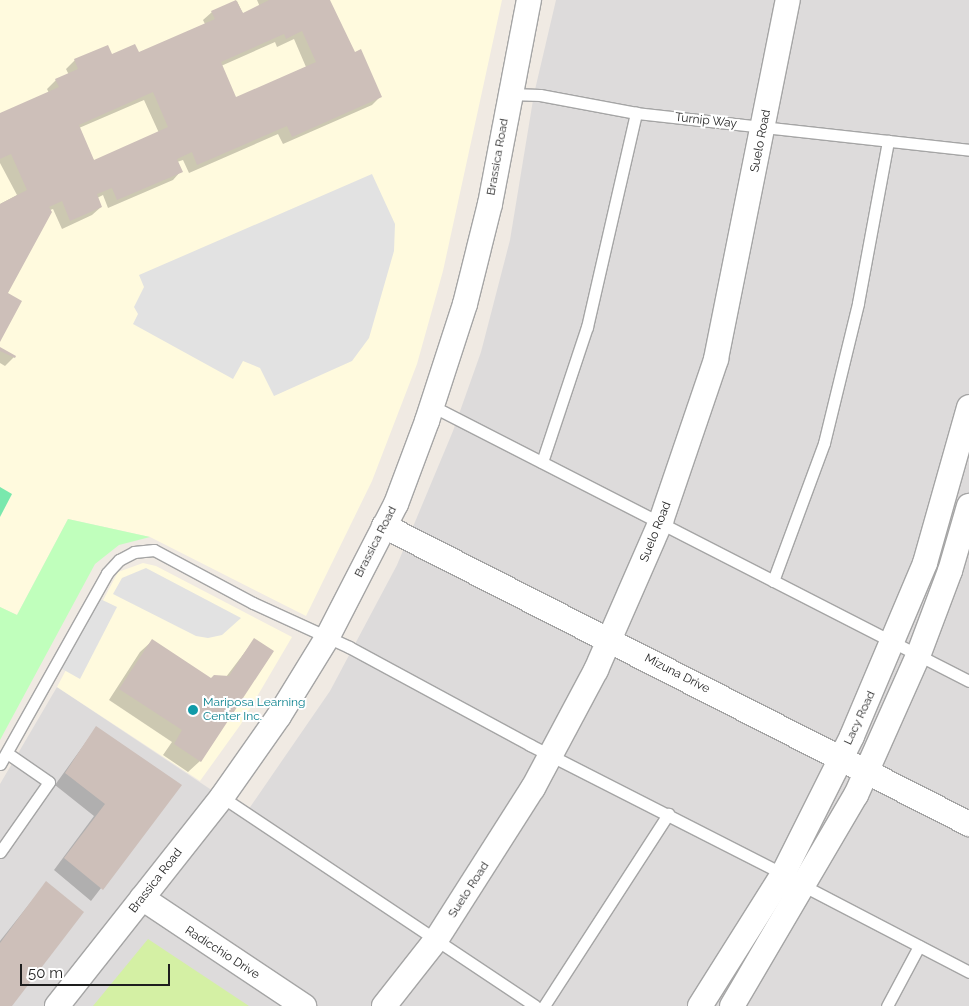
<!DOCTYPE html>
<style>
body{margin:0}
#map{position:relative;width:969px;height:1006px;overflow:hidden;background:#f0eae3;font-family:Raleway,sans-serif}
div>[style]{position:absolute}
.residential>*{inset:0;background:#dddbdb}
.education>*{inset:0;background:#fffade}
.grass>*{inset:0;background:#d4f0a4}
.park>*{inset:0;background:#c0ffbc}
.pitch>*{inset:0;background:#79e8ad}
.parking>*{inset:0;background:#e2e2e2}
.shadow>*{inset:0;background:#0003}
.building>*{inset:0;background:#cdbfb9}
.roads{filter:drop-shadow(1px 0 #a5a5a5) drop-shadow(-1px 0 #a5a5a5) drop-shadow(0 1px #a5a5a5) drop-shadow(0 -1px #a5a5a5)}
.lane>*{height:11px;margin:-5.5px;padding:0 5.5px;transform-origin:5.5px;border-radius:5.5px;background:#fff}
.street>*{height:24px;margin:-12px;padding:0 12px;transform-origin:12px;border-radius:12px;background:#fff}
.dots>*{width:14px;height:14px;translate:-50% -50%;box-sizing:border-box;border:2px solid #fff;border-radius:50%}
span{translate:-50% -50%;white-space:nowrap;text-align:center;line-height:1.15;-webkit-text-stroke:4px #fff;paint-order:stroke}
.street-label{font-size:12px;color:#1e1e1e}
.culture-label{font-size:12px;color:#0d838f}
.left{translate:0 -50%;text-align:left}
.scale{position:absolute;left:20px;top:964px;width:150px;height:22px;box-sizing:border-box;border:2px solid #1e1e1e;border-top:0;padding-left:6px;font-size:15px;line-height:18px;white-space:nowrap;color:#1e1e1e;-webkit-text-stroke:4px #fff;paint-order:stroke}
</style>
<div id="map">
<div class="residential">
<div style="clip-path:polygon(556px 0,969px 0,969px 1006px,0 1006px,0 784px,57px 687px,246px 813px,330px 691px,397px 565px,453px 431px,481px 352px,510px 240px,534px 94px)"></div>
</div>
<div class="education">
<div style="clip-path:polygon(0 0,502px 0,443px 271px,417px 364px,372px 481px,306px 616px,150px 537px,68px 519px,17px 615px,0 607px)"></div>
<div style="clip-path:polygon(143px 563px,156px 566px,292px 637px,241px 724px,200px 781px,57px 687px,118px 572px)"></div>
</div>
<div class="grass">
<div style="clip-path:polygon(148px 939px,249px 1006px,93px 1006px)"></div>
</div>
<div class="park">
<div style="clip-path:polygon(68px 519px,150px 537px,119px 545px,95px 564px,0 740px,0 607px,17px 615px)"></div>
</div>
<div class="pitch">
<div style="clip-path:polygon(0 487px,12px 494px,0 517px)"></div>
</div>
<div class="parking">
<div style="clip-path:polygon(372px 174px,395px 224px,394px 251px,369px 338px,352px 361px,274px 396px,260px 368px,243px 361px,233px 379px,133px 324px,138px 314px,134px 307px,144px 287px,139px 275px)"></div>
<div style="clip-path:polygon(146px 568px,241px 618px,222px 635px,208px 638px,196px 636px,113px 594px,122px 578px)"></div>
<div style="clip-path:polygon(94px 596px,117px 607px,80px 679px,57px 666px)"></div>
</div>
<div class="shadow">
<div style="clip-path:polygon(evenodd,257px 0,329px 0,354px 53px,380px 97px,372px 105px,283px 144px,278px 134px,189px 173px,183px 160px,177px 162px,181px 171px,173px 180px,108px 208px,103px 195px,97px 198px,101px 207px,92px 215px,62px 229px,53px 209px,50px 210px,6px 294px,0 339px,0 204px,17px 195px,0 163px,0 115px,49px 93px,47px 89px,56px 80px,69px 75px,66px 69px,75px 60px,138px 54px,205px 24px,203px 20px,212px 12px,237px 1px,243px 14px,260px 7px,257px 0,294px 39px,306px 67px,235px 99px,221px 66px,275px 42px,277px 47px,294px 39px,257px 0,144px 100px,159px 133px,94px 161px,79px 128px,144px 100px)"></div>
<div style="clip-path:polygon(0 349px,14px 357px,5px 366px,0 363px)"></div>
<div style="clip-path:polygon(254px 640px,200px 761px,188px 772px,163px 755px,172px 742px,109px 700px,140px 652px,152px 641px,211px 680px,226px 677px)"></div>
<div style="clip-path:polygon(96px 728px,180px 786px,91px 901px,54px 870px,94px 816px,55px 785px)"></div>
<div style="clip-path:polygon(46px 883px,10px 1006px,0 1006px,0 941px)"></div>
</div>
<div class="building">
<div style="clip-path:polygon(evenodd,236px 0,243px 13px,269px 0,330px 0,355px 52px,361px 49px,382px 97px,292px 137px,287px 126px,197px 165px,192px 152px,177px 159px,183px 172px,117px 200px,112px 188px,97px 194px,102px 207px,70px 221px,62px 201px,49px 207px,52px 212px,8px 293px,22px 301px,0 342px,0 204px,27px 190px,11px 154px,0 159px,0 113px,59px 87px,55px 79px,78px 69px,74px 59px,108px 45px,112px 54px,135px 44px,139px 52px,215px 19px,211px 11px,236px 0,302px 31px,316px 62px,236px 97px,221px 62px,284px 34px,286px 39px,302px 31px,236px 0,153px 92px,168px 127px,94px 160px,79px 125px,153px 92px)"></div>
<div style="clip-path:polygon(0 347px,16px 356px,15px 358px,0 351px)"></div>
<div style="clip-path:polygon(254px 638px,274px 651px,201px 762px,174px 744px,182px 730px,119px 689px,152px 639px,211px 678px,214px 675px,229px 676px)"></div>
<div style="clip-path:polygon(96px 726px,182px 785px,103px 890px,64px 858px,105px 804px,65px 773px)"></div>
<div style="clip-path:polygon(46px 881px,84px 912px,12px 1006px,0 1006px,0 943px)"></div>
</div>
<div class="roads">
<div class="lane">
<div style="left:510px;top:94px;width:30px;rotate:2deg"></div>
<div style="left:540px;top:95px;width:98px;rotate:10.6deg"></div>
<div style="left:636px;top:113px;width:335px;rotate:6.3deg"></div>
<div style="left:432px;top:406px;width:603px;rotate:27.12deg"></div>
<div style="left:542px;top:462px;width:142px;rotate:-71.6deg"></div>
<div style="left:587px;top:327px;width:220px;rotate:-77.1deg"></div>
<div style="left:773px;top:581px;width:147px;rotate:-69.7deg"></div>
<div style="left:824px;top:443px;width:144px;rotate:-76.3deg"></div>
<div style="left:858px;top:303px;width:165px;rotate:-79.5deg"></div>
<div style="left:0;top:764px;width:219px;rotate:-60.7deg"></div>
<div style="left:107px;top:573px;width:18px;rotate:-47deg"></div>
<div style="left:119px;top:560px;width:17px;rotate:-28deg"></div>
<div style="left:134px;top:552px;width:20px;rotate:-6deg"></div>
<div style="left:154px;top:550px;width:112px;rotate:28.2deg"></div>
<div style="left:253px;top:603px;width:106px;rotate:24.6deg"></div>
<div style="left:349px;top:647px;width:206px;rotate:28.4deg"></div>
<div style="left:530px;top:745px;width:284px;rotate:27deg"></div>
<div style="left:222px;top:797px;width:376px;rotate:33.7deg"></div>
<div style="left:0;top:852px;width:85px;rotate:-55deg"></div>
<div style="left:49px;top:782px;width:51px;rotate:-145.4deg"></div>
<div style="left:804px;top:886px;width:186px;rotate:27.5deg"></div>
<div style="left:544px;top:1006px;width:229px;rotate:-57.1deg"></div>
<div style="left:887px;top:1006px;width:68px;rotate:-61.9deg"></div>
</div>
<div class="street">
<div style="left:384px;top:526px;width:657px;rotate:26.99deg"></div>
<div style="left:142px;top:898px;width:195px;rotate:33.7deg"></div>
<div style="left:57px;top:1006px;width:266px;rotate:-51.7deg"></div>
<div style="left:222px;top:797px;width:99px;rotate:-54.9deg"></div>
<div style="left:279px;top:716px;width:92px;rotate:-58.4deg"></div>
<div style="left:327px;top:638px;width:151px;rotate:-62.8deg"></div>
<div style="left:396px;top:504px;width:89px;rotate:-69.5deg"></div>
<div style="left:427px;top:421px;width:123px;rotate:-72deg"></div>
<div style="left:465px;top:304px;width:103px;rotate:-76deg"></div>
<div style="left:490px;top:204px;width:208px;rotate:-79.2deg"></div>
<div style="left:384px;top:1006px;width:84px;rotate:-51.8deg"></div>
<div style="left:436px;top:940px;width:180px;rotate:-57.5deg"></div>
<div style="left:533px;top:788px;width:134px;rotate:-61.9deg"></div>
<div style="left:596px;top:670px;width:163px;rotate:-66.4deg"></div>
<div style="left:661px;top:521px;width:171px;rotate:-71.2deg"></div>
<div style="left:716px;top:359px;width:366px;rotate:-78.7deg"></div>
<div style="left:700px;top:1006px;width:156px;rotate:-57.8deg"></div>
<div style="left:783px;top:874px;width:154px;rotate:-63.4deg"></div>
<div style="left:852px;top:736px;width:188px;rotate:-67.1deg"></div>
<div style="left:925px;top:563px;width:162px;rotate:-74.2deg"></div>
<div style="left:732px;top:1006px;width:245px;rotate:-59.6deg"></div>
<div style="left:856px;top:795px;width:152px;rotate:-66deg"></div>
<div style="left:918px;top:656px;width:91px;rotate:-69.4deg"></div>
<div style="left:950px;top:571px;width:68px;rotate:-73.7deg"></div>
</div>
</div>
<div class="dots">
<div style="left:193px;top:710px;background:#0f9aa8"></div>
</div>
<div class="street-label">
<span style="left:706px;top:121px;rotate:6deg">Turnip Way</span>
<span style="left:761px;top:141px;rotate:-79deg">Suelo Road</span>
<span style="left:498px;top:157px;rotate:-80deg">Brassica Road</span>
<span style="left:656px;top:532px;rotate:-68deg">Suelo Road</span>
<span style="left:376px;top:542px;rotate:-63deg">Brassica Road</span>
<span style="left:677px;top:674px;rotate:27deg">Mizuna Drive</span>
<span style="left:860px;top:718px;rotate:-65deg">Lacy Road</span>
<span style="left:156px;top:881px;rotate:-52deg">Brassica Road</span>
<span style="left:469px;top:890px;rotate:-57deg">Suelo Road</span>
<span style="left:222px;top:953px;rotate:33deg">Radicchio Drive</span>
</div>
<div class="culture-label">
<span class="left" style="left:203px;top:710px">Mariposa Learning<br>Center Inc.</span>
</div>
<div class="scale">50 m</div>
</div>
